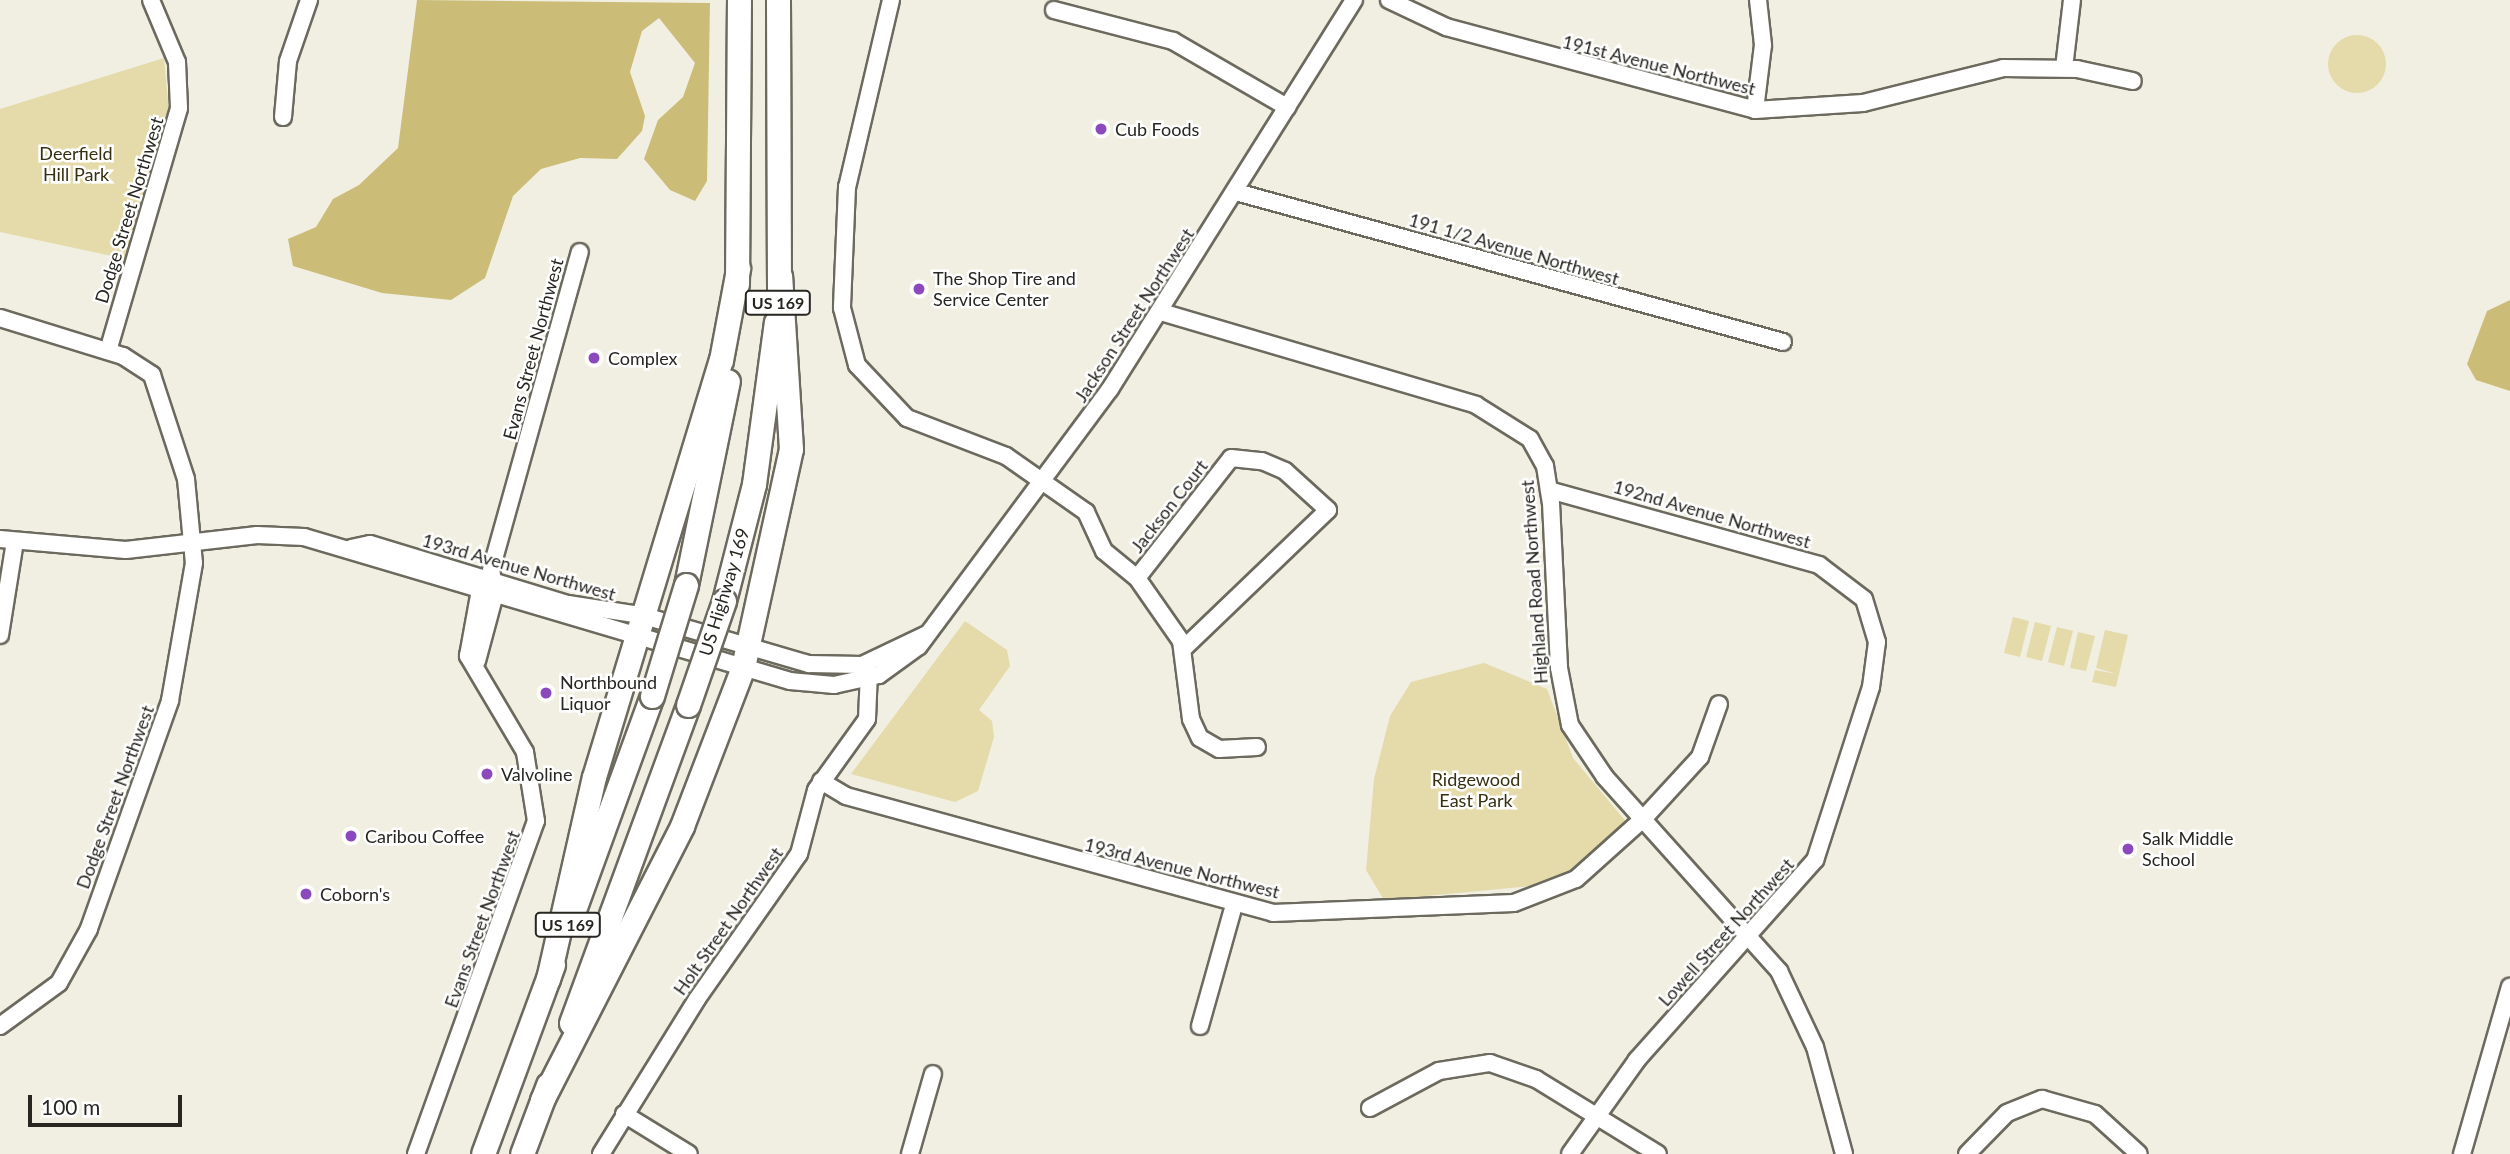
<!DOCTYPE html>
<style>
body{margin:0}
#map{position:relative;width:2510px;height:1154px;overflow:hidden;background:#f1efe2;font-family:Lato,sans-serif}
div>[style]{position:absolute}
.green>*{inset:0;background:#e4daaa}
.round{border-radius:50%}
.water>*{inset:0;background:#cbbd78}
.roads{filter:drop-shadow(2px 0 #6c6a5e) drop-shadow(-2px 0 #6c6a5e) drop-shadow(0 2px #6c6a5e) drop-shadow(0 -2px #6c6a5e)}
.minor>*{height:16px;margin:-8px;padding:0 8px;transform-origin:8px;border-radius:8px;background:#fff}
.highway>*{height:23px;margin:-11.5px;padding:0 11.5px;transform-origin:11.5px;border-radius:11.5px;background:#fff}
.bridges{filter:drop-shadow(2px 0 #6c6a5e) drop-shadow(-2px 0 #6c6a5e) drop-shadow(0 2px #6c6a5e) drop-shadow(0 -2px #6c6a5e)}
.highway-bridge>*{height:23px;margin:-11.5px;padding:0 11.5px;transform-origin:11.5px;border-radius:11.5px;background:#fff}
.dots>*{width:19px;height:19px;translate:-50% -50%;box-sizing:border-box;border:4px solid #fff;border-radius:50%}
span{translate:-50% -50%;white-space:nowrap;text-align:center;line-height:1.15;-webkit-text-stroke:5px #fff;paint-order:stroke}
.shield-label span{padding:2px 5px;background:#fff;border:2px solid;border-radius:5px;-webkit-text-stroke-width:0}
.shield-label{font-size:16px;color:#272621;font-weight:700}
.street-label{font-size:18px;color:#272621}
.poi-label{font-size:18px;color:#272621}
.left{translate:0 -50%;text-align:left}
.park-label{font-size:18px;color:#363010}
.scale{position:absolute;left:28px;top:1095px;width:154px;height:32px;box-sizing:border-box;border:4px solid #272621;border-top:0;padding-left:9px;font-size:21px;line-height:24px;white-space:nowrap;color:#272621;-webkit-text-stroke:5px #fff;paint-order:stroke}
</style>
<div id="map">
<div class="green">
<div class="round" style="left:2328px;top:35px;width:58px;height:58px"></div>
<div style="clip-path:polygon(164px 58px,169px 112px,126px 259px,0 232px,0 109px)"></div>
<div style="clip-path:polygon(2013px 617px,2029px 621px,2020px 657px,2004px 653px)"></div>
<div style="clip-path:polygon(965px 621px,1007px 650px,1010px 666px,979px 710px,992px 721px,994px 737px,978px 791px,955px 802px,851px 774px)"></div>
<div style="clip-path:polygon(2035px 622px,2051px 626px,2042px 661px,2026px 657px)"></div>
<div style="clip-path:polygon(2057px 627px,2073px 631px,2064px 666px,2048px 662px)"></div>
<div style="clip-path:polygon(2105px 630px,2128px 635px,2116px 687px,2092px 682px,2095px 670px,2117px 674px,2096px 668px)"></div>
<div style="clip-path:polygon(2078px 632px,2095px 636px,2086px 671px,2070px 668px)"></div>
<div style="clip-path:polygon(1484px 663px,1547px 689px,1573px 758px,1628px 824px,1567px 875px,1532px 886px,1384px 900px,1366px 870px,1374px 779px,1390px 716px,1411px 682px)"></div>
</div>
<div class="water">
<div style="clip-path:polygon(417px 0,710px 3px,707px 181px,695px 201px,670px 190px,644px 159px,658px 120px,683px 97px,695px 63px,659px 18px,642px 31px,630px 72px,645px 116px,642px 131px,617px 159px,580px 158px,541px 169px,513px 196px,485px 278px,451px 300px,382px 293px,293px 266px,288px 239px,316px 227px,333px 199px,359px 185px,398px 148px)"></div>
<div style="clip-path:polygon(2510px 300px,2510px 391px,2476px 380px,2467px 364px,2487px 311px)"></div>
</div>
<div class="roads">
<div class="minor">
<div style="left:891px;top:0;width:192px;rotate:103.2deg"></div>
<div style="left:847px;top:187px;width:121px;rotate:92.4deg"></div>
<div style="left:842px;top:308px;width:59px;rotate:75.3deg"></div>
<div style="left:857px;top:365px;width:73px;rotate:46.7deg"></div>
<div style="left:907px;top:418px;width:106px;rotate:21deg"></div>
<div style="left:1006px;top:456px;width:98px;rotate:35deg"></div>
<div style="left:1086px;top:512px;width:43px;rotate:65.2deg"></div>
<div style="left:1104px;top:551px;width:43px;rotate:39.3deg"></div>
<div style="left:1137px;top:578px;width:77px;rotate:55.1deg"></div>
<div style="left:1181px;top:641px;width:79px;rotate:82.7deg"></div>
<div style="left:1191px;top:719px;width:21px;rotate:65deg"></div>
<div style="left:1200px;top:738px;width:22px;rotate:30deg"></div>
<div style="left:1219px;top:749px;width:38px;rotate:-3deg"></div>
<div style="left:1389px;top:0;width:63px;rotate:25.3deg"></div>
<div style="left:1446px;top:27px;width:320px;rotate:15deg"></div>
<div style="left:1755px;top:110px;width:108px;rotate:-3.7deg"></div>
<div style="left:1863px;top:103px;width:144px;rotate:-14deg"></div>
<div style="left:2003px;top:68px;width:74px;rotate:0.8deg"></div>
<div style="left:2077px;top:69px;width:57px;rotate:12.1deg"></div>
<div style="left:1054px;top:10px;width:123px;rotate:14.6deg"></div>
<div style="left:1173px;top:41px;width:132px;rotate:30.1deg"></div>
<div style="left:2064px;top:68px;width:68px;rotate:-83.3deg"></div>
<div style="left:1755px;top:110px;width:65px;rotate:-83deg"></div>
<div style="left:1763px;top:45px;width:45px;rotate:-96.3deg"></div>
<div style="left:283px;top:117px;width:56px;rotate:-84.9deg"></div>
<div style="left:288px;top:61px;width:65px;rotate:-71deg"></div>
<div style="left:1236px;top:192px;width:567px;rotate:15.33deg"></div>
<div style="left:1161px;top:312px;width:328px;rotate:16.4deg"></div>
<div style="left:1476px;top:405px;width:64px;rotate:32.2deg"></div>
<div style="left:1530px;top:439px;width:31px;rotate:61deg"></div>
<div style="left:1545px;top:466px;width:37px;rotate:81deg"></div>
<div style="left:1551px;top:503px;width:165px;rotate:87.2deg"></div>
<div style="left:1559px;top:668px;width:58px;rotate:79.1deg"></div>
<div style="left:1570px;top:725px;width:63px;rotate:56.1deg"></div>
<div style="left:1605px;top:777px;width:261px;rotate:48.1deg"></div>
<div style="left:1779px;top:971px;width:84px;rotate:64.7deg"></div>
<div style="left:1815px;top:1047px;width:111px;rotate:74.8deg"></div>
<div style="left:0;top:318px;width:129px;rotate:17.2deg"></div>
<div style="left:123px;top:356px;width:35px;rotate:33deg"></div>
<div style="left:152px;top:375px;width:109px;rotate:71.9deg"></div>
<div style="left:186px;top:479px;width:84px;rotate:84.6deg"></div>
<div style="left:194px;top:563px;width:140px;rotate:99.9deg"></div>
<div style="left:170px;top:701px;width:242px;rotate:109.6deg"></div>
<div style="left:89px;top:929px;width:62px;rotate:119.1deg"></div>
<div style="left:59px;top:983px;width:73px;rotate:143.9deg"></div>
<div style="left:108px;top:351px;width:253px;rotate:-73.7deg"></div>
<div style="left:179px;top:108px;width:46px;rotate:-92.5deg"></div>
<div style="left:177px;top:62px;width:67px;rotate:-112.8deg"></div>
<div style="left:1549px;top:490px;width:280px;rotate:15.5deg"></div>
<div style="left:1819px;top:565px;width:56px;rotate:37.1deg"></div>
<div style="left:1864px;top:599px;width:45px;rotate:73.2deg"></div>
<div style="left:1877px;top:642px;width:45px;rotate:97.6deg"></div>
<div style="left:1871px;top:687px;width:182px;rotate:107.9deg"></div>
<div style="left:1815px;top:860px;width:268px;rotate:131.7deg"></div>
<div style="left:1637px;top:1060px;width:115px;rotate:125.5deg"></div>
<div style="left:0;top:539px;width:126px;rotate:5deg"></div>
<div style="left:126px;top:550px;width:132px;rotate:-6.5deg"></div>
<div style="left:257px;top:535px;width:47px;rotate:2.4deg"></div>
<div style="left:304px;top:537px;width:507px;rotate:16.5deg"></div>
<div style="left:790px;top:681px;width:44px;rotate:5.2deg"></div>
<div style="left:834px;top:685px;width:46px;rotate:-12.5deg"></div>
<div style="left:879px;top:675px;width:49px;rotate:-35.9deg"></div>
<div style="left:919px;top:646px;width:320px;rotate:-53.4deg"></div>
<div style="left:1110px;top:389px;width:459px;rotate:-57.9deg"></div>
<div style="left:351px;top:548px;width:19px;rotate:-12deg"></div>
<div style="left:370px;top:544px;width:207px;rotate:16.9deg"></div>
<div style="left:568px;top:604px;width:74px;rotate:8.6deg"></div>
<div style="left:641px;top:615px;width:175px;rotate:16.3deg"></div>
<div style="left:809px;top:664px;width:53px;rotate:1.1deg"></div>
<div style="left:862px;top:665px;width:70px;rotate:-25.5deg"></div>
<div style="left:1137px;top:578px;width:152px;rotate:-51.9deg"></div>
<div style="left:1231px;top:458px;width:31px;rotate:6deg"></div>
<div style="left:1262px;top:461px;width:25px;rotate:23deg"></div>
<div style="left:1285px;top:471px;width:58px;rotate:42.2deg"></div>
<div style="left:1328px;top:510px;width:199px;rotate:136.2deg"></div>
<div style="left:0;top:635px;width:95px;rotate:-80.9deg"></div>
<div style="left:477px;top:661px;width:69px;rotate:-75deg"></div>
<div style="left:495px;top:594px;width:24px;rotate:-99deg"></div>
<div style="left:491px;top:570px;width:330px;rotate:-74.4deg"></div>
<div style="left:821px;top:781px;width:29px;rotate:31deg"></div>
<div style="left:846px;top:796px;width:443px;rotate:15.3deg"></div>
<div style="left:1273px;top:913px;width:241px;rotate:-2.4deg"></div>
<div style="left:1514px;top:903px;width:66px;rotate:-21.2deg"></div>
<div style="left:1576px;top:879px;width:91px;rotate:-41.9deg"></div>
<div style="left:1644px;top:818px;width:83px;rotate:-47.4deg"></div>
<div style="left:1700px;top:757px;width:56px;rotate:-70.3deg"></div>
<div style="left:1200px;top:1026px;width:126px;rotate:-74.3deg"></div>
<div style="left:1370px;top:1108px;width:78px;rotate:-28.2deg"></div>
<div style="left:1439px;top:1071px;width:52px;rotate:-8.9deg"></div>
<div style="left:1490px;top:1063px;width:49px;rotate:19.2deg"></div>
<div style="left:1536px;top:1079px;width:143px;rotate:31.6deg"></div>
<div style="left:624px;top:1114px;width:76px;rotate:31.6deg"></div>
<div style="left:416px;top:1154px;width:354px;rotate:-70.2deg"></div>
<div style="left:536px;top:821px;width:70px;rotate:-99.1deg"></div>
<div style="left:525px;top:752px;width:112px;rotate:-120.7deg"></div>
<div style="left:468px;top:656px;width:67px;rotate:-79.7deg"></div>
<div style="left:480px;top:590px;width:16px;rotate:-50deg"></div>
<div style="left:601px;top:1154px;width:182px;rotate:-58.2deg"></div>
<div style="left:697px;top:999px;width:177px;rotate:-54.9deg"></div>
<div style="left:799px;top:854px;width:66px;rotate:-75.1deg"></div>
<div style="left:816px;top:790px;width:87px;rotate:-54.3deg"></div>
<div style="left:867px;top:719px;width:47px;rotate:-87.6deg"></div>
<div style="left:910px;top:1154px;width:83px;rotate:-74deg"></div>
<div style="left:1967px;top:1154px;width:57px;rotate:-45.7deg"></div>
<div style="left:2007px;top:1113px;width:38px;rotate:-22deg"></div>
<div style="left:2042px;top:1099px;width:55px;rotate:15.8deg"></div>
<div style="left:2095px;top:1114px;width:59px;rotate:42.3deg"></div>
<div style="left:2462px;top:1154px;width:174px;rotate:-74deg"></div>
</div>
<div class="highway">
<div style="left:778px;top:0;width:288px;rotate:89.8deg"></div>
<div style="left:737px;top:284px;width:284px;rotate:-89.6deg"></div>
<div style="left:686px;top:585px;width:208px;rotate:-78.4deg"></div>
<div style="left:724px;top:601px;width:121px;rotate:-75.6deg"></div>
<div style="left:754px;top:484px;width:163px;rotate:-82.3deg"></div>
<div style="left:575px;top:907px;width:225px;rotate:-70deg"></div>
<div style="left:548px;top:979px;width:207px;rotate:-77.2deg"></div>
<div style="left:594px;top:777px;width:436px;rotate:-73.1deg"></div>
<div style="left:721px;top:360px;width:93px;rotate:-79.4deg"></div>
<div style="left:571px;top:1023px;width:339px;rotate:-69.8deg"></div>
<div style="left:542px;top:1100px;width:308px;rotate:-62.9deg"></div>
<div style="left:682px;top:826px;width:170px;rotate:-69deg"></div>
<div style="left:743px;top:667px;width:223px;rotate:-77.6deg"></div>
<div style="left:791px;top:449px;width:173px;rotate:-93.6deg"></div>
<div style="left:483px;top:1154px;width:202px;rotate:-69.7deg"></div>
<div style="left:522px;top:1154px;width:74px;rotate:-69.4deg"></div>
</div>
</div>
<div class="bridges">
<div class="highway-bridge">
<div style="left:652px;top:696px;width:116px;rotate:-73deg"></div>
<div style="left:688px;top:705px;width:110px;rotate:-70.9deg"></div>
</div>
</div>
<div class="dots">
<div style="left:1101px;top:129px;background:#8b49bd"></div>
<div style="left:919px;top:289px;background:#8b49bd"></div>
<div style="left:594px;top:358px;background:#8b49bd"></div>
<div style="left:546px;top:693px;background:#8b49bd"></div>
<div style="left:487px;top:774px;background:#8b49bd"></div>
<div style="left:351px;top:836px;background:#8b49bd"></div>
<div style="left:2128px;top:849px;background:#8b49bd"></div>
<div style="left:306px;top:894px;background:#8b49bd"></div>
</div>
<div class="shield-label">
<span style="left:778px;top:303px">US 169</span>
<span style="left:568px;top:925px">US 169</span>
</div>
<div class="street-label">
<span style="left:1659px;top:65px;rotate:14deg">191st Avenue Northwest</span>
<span style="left:129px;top:210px;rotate:-73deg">Dodge Street Northwest</span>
<span style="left:1514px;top:249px;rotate:16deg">191 1/2 Avenue Northwest</span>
<span style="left:1134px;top:315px;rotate:-57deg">Jackson Street Northwest</span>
<span style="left:533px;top:349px;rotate:-75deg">Evans Street Northwest</span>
<span style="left:1169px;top:506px;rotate:-52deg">Jackson Court</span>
<span style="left:1712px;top:514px;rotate:16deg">192nd Avenue Northwest</span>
<span style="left:519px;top:567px;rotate:16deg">193rd Avenue Northwest</span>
<span style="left:1534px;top:582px;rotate:-94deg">Highland Road Northwest</span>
<span style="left:724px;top:592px;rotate:-73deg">US Highway 169</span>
<span style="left:115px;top:797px;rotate:-70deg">Dodge Street Northwest</span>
<span style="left:1182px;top:868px;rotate:14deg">193rd Avenue Northwest</span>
<span style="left:482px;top:919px;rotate:-70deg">Evans Street Northwest</span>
<span style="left:728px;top:921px;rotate:-55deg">Holt Street Northwest</span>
<span style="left:1726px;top:932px;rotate:-48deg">Lowell Street Northwest</span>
</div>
<div class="poi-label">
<span class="left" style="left:1115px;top:129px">Cub Foods</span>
<span class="left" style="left:933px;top:289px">The Shop Tire and<br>Service Center</span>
<span class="left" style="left:608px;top:358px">Complex</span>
<span class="left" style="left:560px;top:693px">Northbound<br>Liquor</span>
<span class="left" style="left:501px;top:774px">Valvoline</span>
<span class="left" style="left:365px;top:836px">Caribou Coffee</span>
<span class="left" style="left:2142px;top:849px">Salk Middle<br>School</span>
<span class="left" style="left:320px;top:894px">Coborn's</span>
</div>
<div class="park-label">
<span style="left:76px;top:164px">Deerfield<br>Hill Park</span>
<span style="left:1476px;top:790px">Ridgewood<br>East Park</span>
</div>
<div class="scale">100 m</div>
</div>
